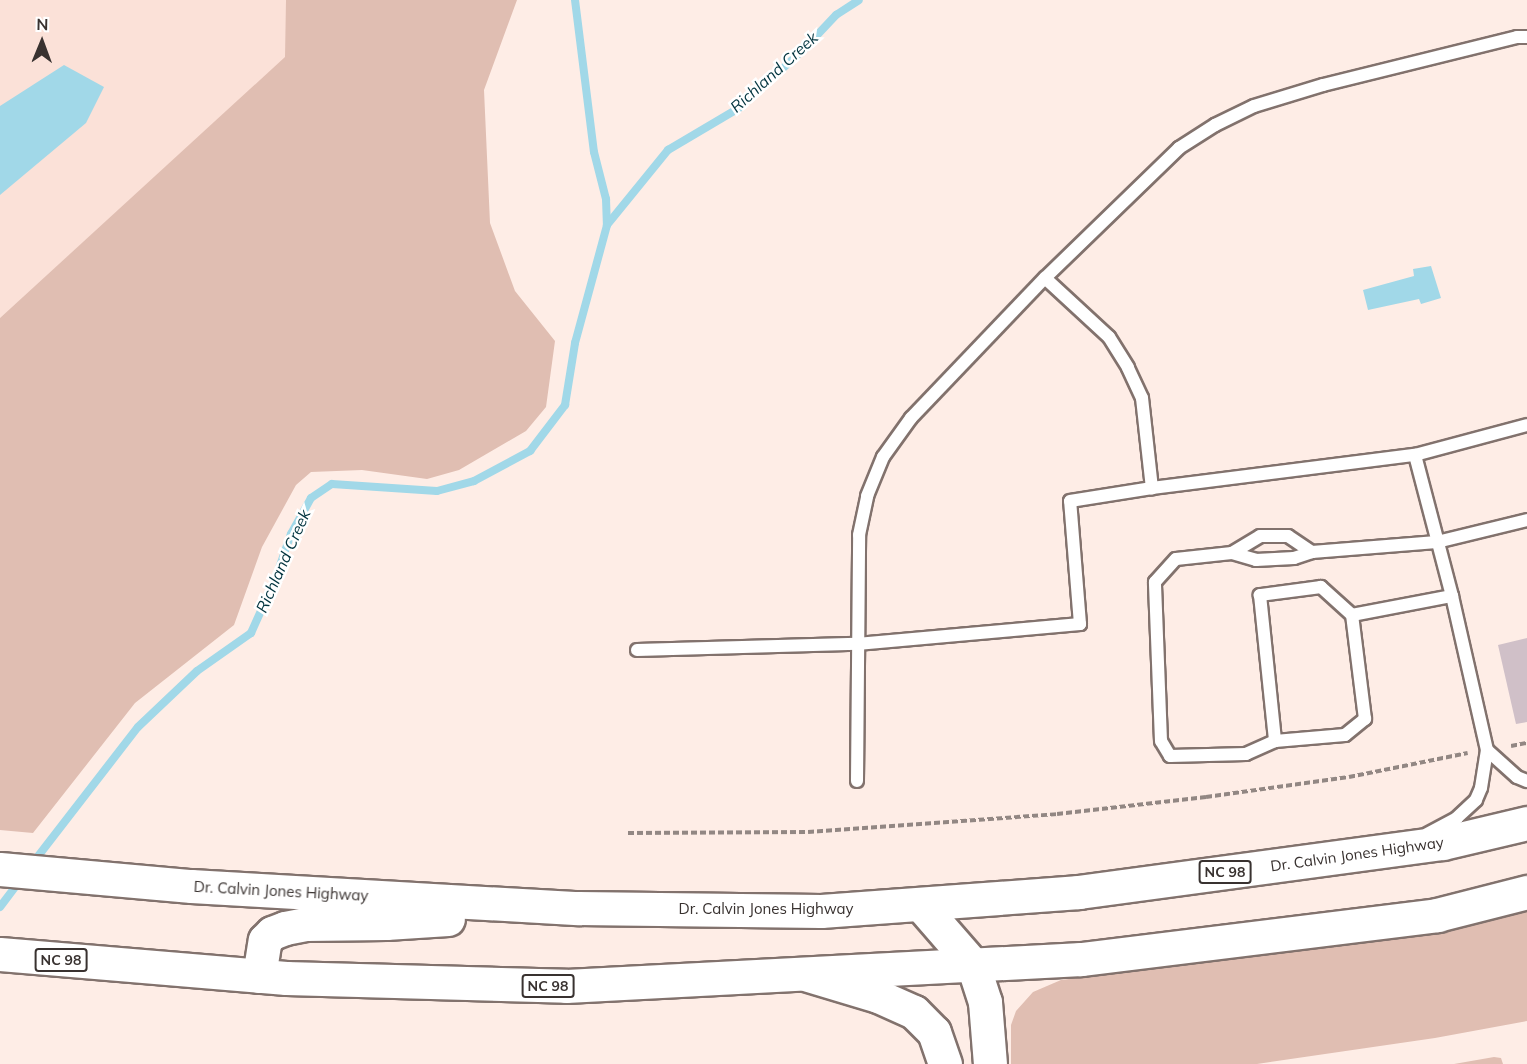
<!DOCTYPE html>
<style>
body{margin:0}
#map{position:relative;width:1527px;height:1064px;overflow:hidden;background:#feede6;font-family:Mulish,sans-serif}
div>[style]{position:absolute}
.built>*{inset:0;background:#fbe1d8}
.green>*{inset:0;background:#e0beb2}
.water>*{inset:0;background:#a1d8e8}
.stream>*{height:8px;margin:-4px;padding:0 4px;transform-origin:4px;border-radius:4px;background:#a1d8e8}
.building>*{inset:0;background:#d0c0c8}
.path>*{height:4px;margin-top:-2px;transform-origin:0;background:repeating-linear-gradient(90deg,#928783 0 6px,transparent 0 9px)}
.roads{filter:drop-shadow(2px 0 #82726d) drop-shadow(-2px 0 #82726d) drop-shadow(0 2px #82726d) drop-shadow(0 -2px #82726d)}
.lane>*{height:12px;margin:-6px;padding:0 6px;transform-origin:6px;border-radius:6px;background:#fff}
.secondary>*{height:33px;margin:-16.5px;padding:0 16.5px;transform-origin:16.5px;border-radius:16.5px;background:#fff}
.highway>*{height:33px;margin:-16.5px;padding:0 16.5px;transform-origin:16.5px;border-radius:16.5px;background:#fff}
span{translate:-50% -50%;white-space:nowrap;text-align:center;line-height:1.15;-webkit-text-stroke:5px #fff;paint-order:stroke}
.shield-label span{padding:2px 4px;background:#fff;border:2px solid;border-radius:4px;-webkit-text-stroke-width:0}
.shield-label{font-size:14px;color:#393230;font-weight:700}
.street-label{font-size:15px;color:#393230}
.water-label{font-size:16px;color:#00333e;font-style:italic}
.north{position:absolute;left:12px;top:12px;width:60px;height:60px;-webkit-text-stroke:4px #fff;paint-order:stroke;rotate:1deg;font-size:16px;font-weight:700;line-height:24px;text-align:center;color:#393230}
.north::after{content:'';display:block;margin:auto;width:21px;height:27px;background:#393230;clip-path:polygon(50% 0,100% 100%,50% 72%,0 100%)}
</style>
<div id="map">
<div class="built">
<div style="clip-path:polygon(0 0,286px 0,286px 57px,0 318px)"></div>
</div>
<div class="green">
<div style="clip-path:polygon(286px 0,517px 0,484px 90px,490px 223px,515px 291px,555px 341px,546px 407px,526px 431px,459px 470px,427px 479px,362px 470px,311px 472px,296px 485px,262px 547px,234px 625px,135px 703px,33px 833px,0 830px,0 318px,285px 57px)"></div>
<div style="clip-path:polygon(1527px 911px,1527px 1021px,1435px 1038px,1257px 1064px,1011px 1064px,1011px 1025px,1016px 1011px,1033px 992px,1061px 980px,1335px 945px)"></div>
<div style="clip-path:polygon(1494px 1057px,1501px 1058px,1503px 1064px,1454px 1064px)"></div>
</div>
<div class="water">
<div style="clip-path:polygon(64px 65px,104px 87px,86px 123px,0 195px,0 106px)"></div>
<div style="clip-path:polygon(1431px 266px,1441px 298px,1421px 304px,1419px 299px,1368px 310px,1363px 290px,1414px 276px,1413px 269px)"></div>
</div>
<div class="stream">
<div style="left:575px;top:0;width:153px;rotate:82.9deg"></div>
<div style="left:594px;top:152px;width:49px;rotate:75.7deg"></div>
<div style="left:606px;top:199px;width:26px;rotate:88deg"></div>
<div style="left:32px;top:864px;width:173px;rotate:-52.3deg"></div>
<div style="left:138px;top:727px;width:81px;rotate:-43.5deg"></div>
<div style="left:197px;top:671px;width:66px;rotate:-35.1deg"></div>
<div style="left:251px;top:633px;width:61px;rotate:-65.9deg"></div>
<div style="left:276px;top:577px;width:46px;rotate:-70.8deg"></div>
<div style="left:291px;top:534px;width:41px;rotate:-60.9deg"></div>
<div style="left:311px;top:498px;width:25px;rotate:-34deg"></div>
<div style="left:332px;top:484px;width:105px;rotate:3.8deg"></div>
<div style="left:437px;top:491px;width:38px;rotate:-15deg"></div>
<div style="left:474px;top:481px;width:64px;rotate:-28.2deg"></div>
<div style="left:530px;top:451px;width:58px;rotate:-52.7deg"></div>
<div style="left:565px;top:405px;width:63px;rotate:-80.8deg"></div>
<div style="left:575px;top:343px;width:122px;rotate:-74.8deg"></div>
<div style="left:607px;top:225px;width:97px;rotate:-50.9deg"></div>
<div style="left:668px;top:150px;width:82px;rotate:-30.6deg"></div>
<div style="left:739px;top:108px;width:88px;rotate:-42.2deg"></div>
<div style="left:804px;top:49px;width:47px;rotate:-46.7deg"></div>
<div style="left:836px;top:15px;width:27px;rotate:-33deg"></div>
<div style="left:0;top:907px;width:35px;rotate:-53deg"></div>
</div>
<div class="building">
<div style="clip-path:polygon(1527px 638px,1527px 722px,1516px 724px,1498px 645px)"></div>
</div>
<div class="path">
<div style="left:1511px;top:746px;width:16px;rotate:-11deg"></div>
<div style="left:628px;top:833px;width:180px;rotate:-0.3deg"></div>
<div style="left:808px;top:832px;width:250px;rotate:-4.1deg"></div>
<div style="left:1057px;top:814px;width:150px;rotate:-6.5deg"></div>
<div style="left:1206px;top:797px;width:144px;rotate:-8deg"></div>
<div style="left:1349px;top:777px;width:121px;rotate:-11.4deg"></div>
</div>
<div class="roads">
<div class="lane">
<div style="left:1045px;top:278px;width:87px;rotate:42.7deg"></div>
<div style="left:1109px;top:337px;width:36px;rotate:58deg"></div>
<div style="left:1128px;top:368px;width:33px;rotate:65deg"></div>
<div style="left:1142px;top:398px;width:91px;rotate:83.7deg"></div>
<div style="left:1415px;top:455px;width:146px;rotate:75.3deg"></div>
<div style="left:1452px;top:596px;width:158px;rotate:77.2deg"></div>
<div style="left:1487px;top:750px;width:38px;rotate:99deg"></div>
<div style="left:1481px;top:788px;width:13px;rotate:113deg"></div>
<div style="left:1476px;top:800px;width:26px;rotate:137deg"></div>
<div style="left:1457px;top:818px;width:34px;rotate:152deg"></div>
<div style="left:1232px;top:553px;width:25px;rotate:16deg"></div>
<div style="left:1256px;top:560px;width:38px;rotate:-3deg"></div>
<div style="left:1294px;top:558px;width:19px;rotate:-18deg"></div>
<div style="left:1352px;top:615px;width:42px;rotate:-137.9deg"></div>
<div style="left:1321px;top:587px;width:62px;rotate:172.5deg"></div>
<div style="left:1260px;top:595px;width:147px;rotate:84.1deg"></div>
<div style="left:1275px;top:741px;width:70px;rotate:-4.9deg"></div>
<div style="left:1345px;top:735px;width:26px;rotate:-39deg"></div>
<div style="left:1365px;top:719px;width:105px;rotate:-97.1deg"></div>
<div style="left:1352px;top:615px;width:102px;rotate:-10.8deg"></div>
<div style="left:637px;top:650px;width:220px;rotate:-1.6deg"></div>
<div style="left:857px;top:644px;width:224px;rotate:-5.1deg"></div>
<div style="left:1080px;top:624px;width:123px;rotate:-94.6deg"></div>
<div style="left:1070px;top:501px;width:83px;rotate:-9deg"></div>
<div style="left:1152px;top:488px;width:265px;rotate:-7.2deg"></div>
<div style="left:1415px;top:455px;width:116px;rotate:-15deg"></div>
<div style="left:1275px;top:741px;width:32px;rotate:156deg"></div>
<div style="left:1246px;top:754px;width:76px;rotate:178.5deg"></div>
<div style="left:1170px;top:756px;width:17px;rotate:-121deg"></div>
<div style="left:1161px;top:741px;width:159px;rotate:-92.2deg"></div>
<div style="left:1155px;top:582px;width:31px;rotate:-48deg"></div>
<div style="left:1176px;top:559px;width:56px;rotate:-6.1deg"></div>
<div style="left:1232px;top:553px;width:33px;rotate:-31deg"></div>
<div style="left:1260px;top:536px;width:28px"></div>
<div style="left:1288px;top:536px;width:29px;rotate:34deg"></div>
<div style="left:1312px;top:552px;width:125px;rotate:-4.6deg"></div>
<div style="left:1437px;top:542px;width:93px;rotate:-13.7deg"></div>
<div style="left:1487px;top:750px;width:40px;rotate:42deg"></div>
<div style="left:1517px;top:777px;width:11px;rotate:22deg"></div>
<div style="left:857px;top:781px;width:246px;rotate:-89.5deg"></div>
<div style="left:859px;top:535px;width:40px;rotate:-78deg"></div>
<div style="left:867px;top:496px;width:42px;rotate:-67.7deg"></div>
<div style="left:883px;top:457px;width:48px;rotate:-54.3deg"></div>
<div style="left:911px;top:418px;width:194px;rotate:-46.3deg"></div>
<div style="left:1045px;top:278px;width:187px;rotate:-44.1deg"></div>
<div style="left:1179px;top:148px;width:43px;rotate:-32.6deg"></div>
<div style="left:1215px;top:125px;width:43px;rotate:-26deg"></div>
<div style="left:1254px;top:106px;width:72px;rotate:-16.9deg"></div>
<div style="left:1323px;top:85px;width:200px;rotate:-13.9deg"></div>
<div style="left:1517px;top:37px;width:10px"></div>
</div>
<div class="secondary">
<div style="left:920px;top:904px;width:81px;rotate:49deg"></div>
<div style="left:973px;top:965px;width:39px;rotate:72deg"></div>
<div style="left:985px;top:1002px;width:62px;rotate:85.4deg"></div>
<div style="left:808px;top:975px;width:73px;rotate:16.7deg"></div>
<div style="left:878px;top:996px;width:39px;rotate:24deg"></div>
<div style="left:914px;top:1012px;width:28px;rotate:45deg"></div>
<div style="left:934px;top:1032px;width:34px;rotate:71deg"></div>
</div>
<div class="highway">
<div style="left:0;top:869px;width:192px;rotate:5.1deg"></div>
<div style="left:191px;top:886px;width:388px;rotate:3.3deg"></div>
<div style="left:578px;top:908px;width:243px;rotate:0.7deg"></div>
<div style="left:821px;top:911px;width:259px;rotate:-4.2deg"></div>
<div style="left:1079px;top:892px;width:367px;rotate:-7.7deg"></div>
<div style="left:1443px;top:843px;width:86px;rotate:-13.4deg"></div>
<div style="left:0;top:954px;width:287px;rotate:4.8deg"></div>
<div style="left:286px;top:978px;width:280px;rotate:1.6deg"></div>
<div style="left:566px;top:986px;width:516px;rotate:-3deg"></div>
<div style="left:1081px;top:959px;width:359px;rotate:-7deg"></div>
<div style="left:1437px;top:915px;width:93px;rotate:-14.3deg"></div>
<div style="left:259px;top:976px;width:36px;rotate:-81deg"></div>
<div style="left:265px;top:940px;width:10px;rotate:-45deg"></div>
<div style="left:272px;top:933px;width:14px;rotate:-21deg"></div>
<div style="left:285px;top:928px;width:21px;rotate:-11deg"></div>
<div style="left:306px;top:924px;width:80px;rotate:-0.7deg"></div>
<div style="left:386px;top:923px;width:62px;rotate:-3.7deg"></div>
</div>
</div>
<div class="shield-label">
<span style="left:1225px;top:872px">NC 98</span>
<span style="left:61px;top:960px">NC 98</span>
<span style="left:548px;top:986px">NC 98</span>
</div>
<div class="street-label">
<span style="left:1357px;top:854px;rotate:-8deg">Dr. Calvin Jones Highway</span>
<span style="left:281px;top:891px;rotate:3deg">Dr. Calvin Jones Highway</span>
<span style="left:766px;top:909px">Dr. Calvin Jones Highway</span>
</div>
<div class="water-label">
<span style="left:774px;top:72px;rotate:-42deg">Richland Creek</span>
<span style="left:283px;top:561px;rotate:-66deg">Richland Creek</span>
</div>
<div class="north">N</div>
</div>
